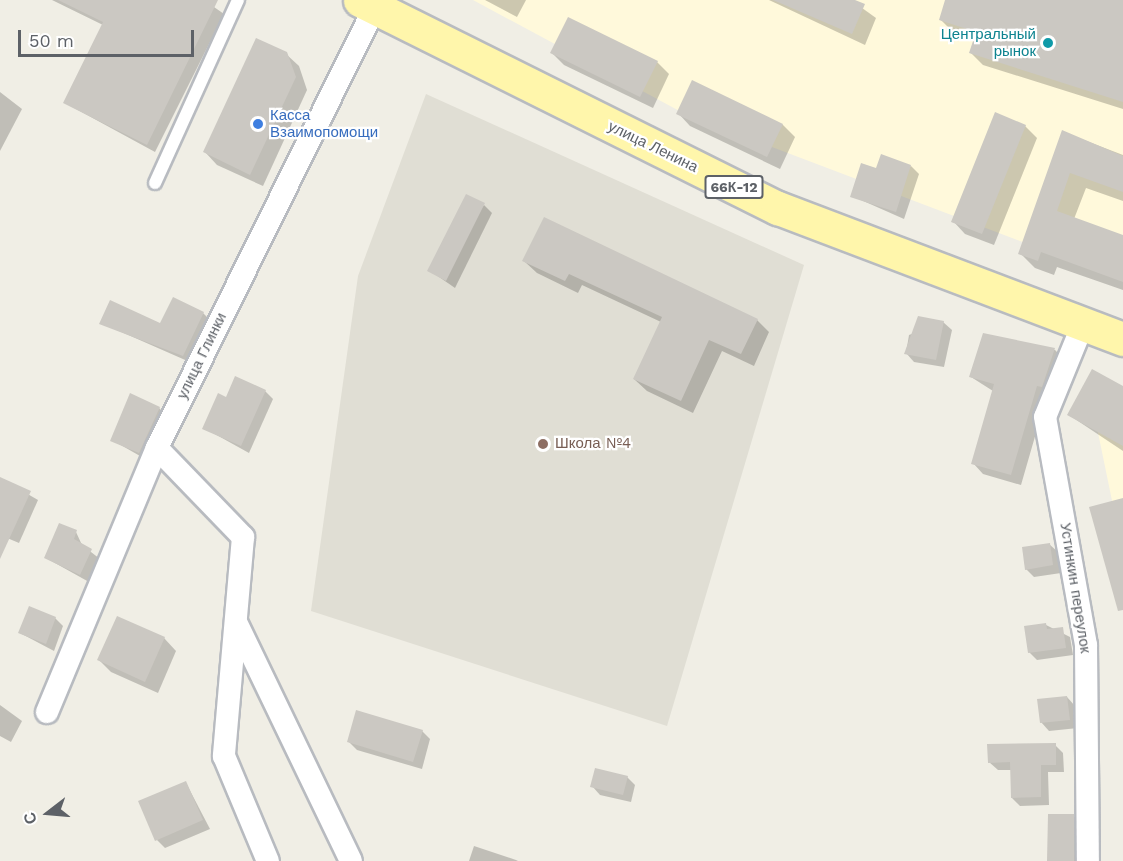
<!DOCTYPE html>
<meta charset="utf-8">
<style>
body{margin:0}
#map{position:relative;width:1123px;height:861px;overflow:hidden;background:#f0eee5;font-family:"Work Sans",sans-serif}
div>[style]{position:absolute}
.commercial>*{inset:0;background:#fff9db}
.education>*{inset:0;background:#e0ded4}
.shadow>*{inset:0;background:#0003}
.building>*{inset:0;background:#cbc8c2}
.roads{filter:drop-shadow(2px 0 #b8bbc0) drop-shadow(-2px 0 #b8bbc0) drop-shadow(0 2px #b8bbc0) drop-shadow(0 -2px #b8bbc0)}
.service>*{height:12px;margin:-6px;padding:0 6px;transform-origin:6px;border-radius:6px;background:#fff}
.minor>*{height:22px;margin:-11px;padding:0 11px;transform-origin:11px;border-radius:11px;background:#fff}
.primary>*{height:33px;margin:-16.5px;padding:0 16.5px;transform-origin:16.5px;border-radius:16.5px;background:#fff6ab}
.dots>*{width:16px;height:16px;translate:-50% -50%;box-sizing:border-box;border:3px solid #fff;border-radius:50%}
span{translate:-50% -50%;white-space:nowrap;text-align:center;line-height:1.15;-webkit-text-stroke:4.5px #fff;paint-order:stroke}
.shield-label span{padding:2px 4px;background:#fff;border:2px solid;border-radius:4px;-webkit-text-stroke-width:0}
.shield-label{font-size:14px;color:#5d6167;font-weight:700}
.culture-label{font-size:15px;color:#0d838f}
.right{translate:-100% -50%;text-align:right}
.shop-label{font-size:15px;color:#366cbe}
.left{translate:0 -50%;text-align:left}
.street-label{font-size:15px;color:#5d6167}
.education-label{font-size:15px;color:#785e54}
.north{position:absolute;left:18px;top:783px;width:60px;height:60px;-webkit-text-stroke:4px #fff;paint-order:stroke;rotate:254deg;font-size:16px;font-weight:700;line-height:24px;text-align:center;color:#5d6167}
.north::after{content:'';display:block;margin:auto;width:21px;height:27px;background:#5d6167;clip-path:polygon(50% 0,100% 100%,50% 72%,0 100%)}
.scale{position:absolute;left:18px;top:30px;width:176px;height:27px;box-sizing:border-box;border:3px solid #5d6167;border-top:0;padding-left:8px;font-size:18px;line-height:21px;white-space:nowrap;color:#5d6167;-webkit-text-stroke:4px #fff;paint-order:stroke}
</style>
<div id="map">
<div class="commercial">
<div style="clip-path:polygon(473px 0,1123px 0,1123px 280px,685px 114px)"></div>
<div style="clip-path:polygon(1088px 384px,1123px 392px,1123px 554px)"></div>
</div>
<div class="education">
<div style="clip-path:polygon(426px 94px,804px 265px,667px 726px,311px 611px,358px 276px)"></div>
</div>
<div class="shadow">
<div style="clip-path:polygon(52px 0,204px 0,224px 14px,155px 152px,65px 103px,103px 25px)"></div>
<div style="clip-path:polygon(485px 0,526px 0,517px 17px)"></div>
<div style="clip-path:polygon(769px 0,851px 0,876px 18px,865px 45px)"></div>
<div style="clip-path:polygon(947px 0,1123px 0,1123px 109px,983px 65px,971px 53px,975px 39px,953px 32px,941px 20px)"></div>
<div style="clip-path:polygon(552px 53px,657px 62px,669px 74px,653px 108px,564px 65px)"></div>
<div style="clip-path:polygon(286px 54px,299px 66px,307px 90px,263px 186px,217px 165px,205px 152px)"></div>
<div style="clip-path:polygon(693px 82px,783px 125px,795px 137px,780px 169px,690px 126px,678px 113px)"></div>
<div style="clip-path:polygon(0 92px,22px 109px,0 151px)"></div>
<div style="clip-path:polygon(1025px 126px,1037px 138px,994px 245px,965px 234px,953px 221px)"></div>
<div style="clip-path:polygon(1063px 132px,1123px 155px,1123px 201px,1086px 188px,1074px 219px,1123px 237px,1123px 290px,1057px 267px,1054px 275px,1035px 268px,1020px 253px)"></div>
<div style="clip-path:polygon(911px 166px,919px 174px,904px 219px,852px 196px)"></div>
<div style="clip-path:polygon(484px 205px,492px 213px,455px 288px,429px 270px)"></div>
<div style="clip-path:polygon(524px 261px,757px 320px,769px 332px,754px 366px,722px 351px,693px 413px,647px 391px,634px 379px,661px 322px,582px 285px,578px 293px,537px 273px)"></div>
<div style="clip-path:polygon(203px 313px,211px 321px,192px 363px,101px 323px,161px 325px)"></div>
<div style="clip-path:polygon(943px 322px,952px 330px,944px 367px,914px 362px,906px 353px,909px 335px)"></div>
<div style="clip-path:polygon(984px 334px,1055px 350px,1065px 360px,1047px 395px,1021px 485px,983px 474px,973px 463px,993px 391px,971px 377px)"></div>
<div style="clip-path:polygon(1123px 388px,1123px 451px,1069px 415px)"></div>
<div style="clip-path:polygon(265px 391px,273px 399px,249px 453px,204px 428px,227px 399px)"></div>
<div style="clip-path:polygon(159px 408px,167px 416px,147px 460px,112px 440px)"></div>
<div style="clip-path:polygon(0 478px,38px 500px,19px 543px,0 535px)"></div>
<div style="clip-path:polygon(76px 532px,82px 545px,100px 559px,89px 582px,46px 558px)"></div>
<div style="clip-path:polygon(1049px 544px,1058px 552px,1061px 573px,1034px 577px,1026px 569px)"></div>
<div style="clip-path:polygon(55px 618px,63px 626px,54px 651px,20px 633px)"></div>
<div style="clip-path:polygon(1046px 625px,1070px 637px,1073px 655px,1037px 660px,1029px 652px)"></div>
<div style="clip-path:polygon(164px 638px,176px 651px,158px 693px,111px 672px,99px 660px)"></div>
<div style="clip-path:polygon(1067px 697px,1075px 706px,1078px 728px,1049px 731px,1041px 722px)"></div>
<div style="clip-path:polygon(0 705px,22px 721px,11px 742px,0 736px)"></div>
<div style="clip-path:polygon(422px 731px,430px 739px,422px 769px,357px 750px,349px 742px)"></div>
<div style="clip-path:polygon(1055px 745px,1063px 753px,1064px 772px,1048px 772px,1049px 805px,1020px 806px,1012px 798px,1012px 770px,998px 770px,989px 762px)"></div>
<div style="clip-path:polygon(627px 777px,635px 785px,631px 802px,600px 795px,592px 786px)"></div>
<div style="clip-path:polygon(186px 783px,210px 829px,165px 848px,157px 840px)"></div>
<div style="clip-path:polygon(1073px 816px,1082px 824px,1083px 861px,1049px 861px)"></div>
<div style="clip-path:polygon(474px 846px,516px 860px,518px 861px,469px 861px)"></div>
</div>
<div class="building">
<div style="clip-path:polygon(58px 0,218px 0,147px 145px,63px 103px,103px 22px)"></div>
<div style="clip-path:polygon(773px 0,855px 0,865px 4px,852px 34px)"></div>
<div style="clip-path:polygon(945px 0,1123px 0,1123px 102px,969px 53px,976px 32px,939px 20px)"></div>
<div style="clip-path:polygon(568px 17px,658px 61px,640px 97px,550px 53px)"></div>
<div style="clip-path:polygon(256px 38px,287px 52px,296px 77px,250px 175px,203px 152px)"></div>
<div style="clip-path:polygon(692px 80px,783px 124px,767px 157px,676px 114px)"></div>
<div style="clip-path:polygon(995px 112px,1026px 125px,982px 234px,951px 222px)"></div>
<div style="clip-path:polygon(1062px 130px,1123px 156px,1123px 192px,1070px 173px,1057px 211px,1123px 235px,1123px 282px,1041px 252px,1038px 261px,1018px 254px)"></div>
<div style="clip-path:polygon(881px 154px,911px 165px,896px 212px,850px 197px,861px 163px,876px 168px)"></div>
<div style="clip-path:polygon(466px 194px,485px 203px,446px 281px,427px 271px)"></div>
<div style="clip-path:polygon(544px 217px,758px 319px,741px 354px,709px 340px,681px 401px,633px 379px,662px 317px,569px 274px,565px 281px,522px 261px)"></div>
<div style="clip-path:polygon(173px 297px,204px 312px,183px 356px,99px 324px,110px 300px,160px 323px)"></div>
<div style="clip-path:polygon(918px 316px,944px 321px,936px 360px,904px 354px)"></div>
<div style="clip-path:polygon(983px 333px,1055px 348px,1042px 387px,1037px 386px,1011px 475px,971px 464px,994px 384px,969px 377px)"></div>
<div style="clip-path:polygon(1092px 369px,1123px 386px,1123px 446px,1067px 415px)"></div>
<div style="clip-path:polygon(235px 376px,266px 390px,241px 446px,202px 429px,218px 393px,226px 397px)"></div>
<div style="clip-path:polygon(130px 393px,160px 407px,139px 453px,110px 441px)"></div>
<div style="clip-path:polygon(0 477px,31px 491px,0 559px)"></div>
<div style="clip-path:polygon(1123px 498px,1123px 610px,1118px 611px,1089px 507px)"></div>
<div style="clip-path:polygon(59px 523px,77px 530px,74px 539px,92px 549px,80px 575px,44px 558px)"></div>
<div style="clip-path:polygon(1050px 543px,1053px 565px,1025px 570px,1022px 547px)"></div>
<div style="clip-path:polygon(29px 606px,56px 617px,46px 644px,18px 633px)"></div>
<div style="clip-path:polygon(117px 616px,165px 637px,145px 682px,97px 660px)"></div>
<div style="clip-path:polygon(1046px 623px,1047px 629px,1063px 627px,1066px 648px,1028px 653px,1024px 626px)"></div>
<div style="clip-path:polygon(1067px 696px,1070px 720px,1040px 723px,1037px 699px)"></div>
<div style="clip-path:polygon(356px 710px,423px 730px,413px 762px,347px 742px)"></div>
<div style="clip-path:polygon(1056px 743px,1056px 765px,1041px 765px,1041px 797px,1011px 798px,1010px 762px,988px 763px,987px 744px)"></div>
<div style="clip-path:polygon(595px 768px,628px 776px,623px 795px,590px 787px)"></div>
<div style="clip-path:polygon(186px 781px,203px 820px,155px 841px,138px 801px)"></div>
<div style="clip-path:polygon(1048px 814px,1074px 814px,1074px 861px,1047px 861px)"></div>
</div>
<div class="roads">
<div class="service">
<div style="left:155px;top:183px;width:201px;rotate:-65.6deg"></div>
</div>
<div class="minor">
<div style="left:1083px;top:324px;width:100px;rotate:112.2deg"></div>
<div style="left:1045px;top:417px;width:232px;rotate:79.8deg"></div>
<div style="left:1086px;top:645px;width:216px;rotate:89.5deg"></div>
<div style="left:157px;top:448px;width:124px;rotate:46deg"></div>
<div style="left:243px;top:537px;width:220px;rotate:95deg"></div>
<div style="left:224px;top:756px;width:114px;rotate:67.3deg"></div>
<div style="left:236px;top:622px;width:265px;rotate:64.3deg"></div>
<div style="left:47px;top:712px;width:286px;rotate:-67.4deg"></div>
<div style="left:157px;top:448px;width:491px;rotate:-63.7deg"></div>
</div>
<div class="primary">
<div style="left:360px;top:0;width:467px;rotate:26.5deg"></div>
<div style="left:778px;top:208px;width:369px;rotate:20.8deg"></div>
</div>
</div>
<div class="dots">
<div style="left:1048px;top:43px;background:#0f9aa8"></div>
<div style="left:258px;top:124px;background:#3f7fe0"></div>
<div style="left:543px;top:444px;background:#8d6e63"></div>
</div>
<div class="shield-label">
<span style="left:734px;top:187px">66К-12</span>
</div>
<div class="culture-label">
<span class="right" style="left:1036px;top:43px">Центральный<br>рынок</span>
</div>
<div class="shop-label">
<span class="left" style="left:270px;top:124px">Касса<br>Взаимопомощи</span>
</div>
<div class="street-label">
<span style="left:653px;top:147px;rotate:26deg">улица Ленина</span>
<span style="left:202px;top:356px;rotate:-64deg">улица Глинки</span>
<span style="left:1075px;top:588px;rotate:81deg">Устинкин переулок</span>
</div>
<div class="education-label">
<span class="left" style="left:555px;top:444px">Школа №4</span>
</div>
<div class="north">С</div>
<div class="scale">50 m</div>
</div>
